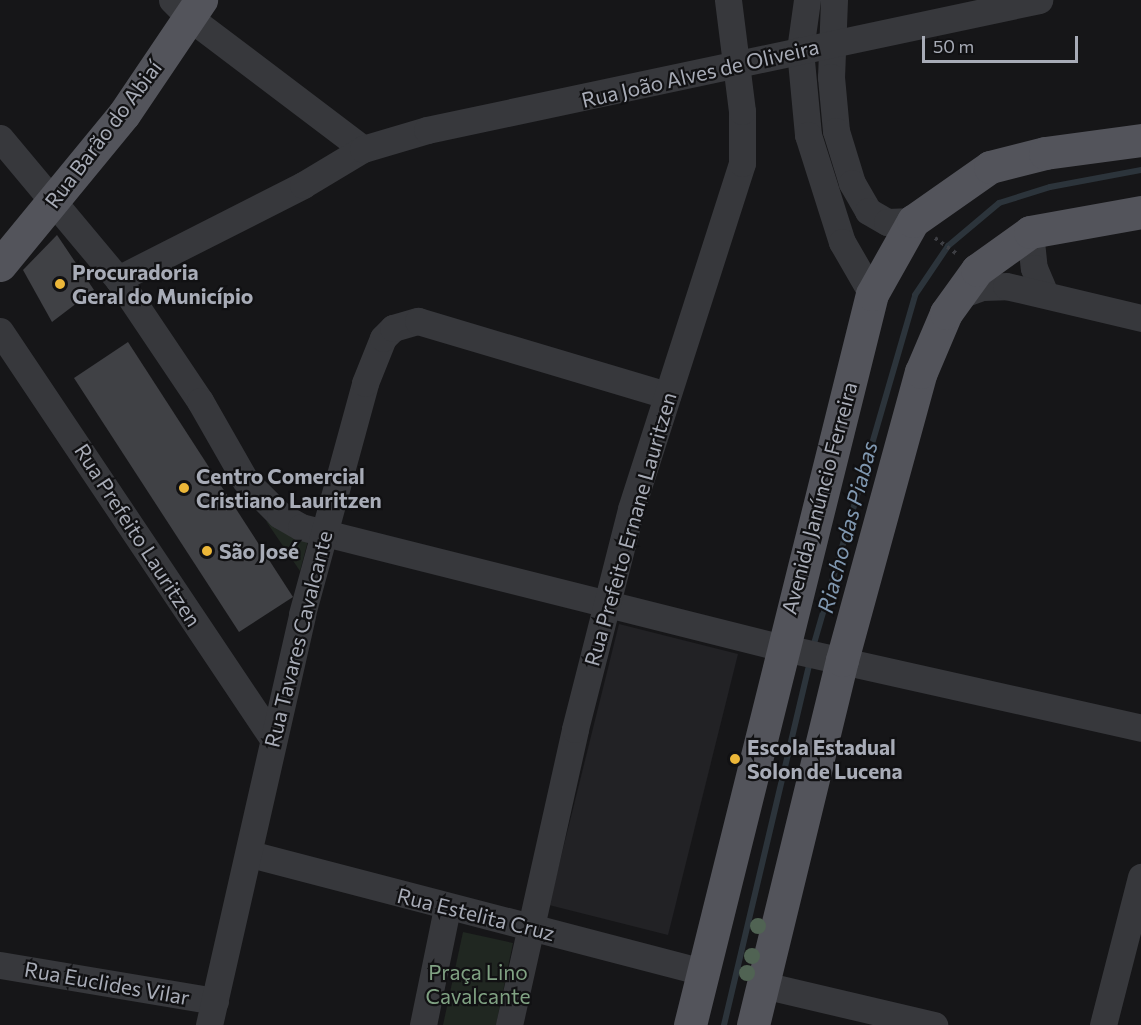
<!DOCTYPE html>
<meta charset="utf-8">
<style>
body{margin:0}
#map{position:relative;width:1141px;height:1025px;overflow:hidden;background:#161618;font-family:Commissioner,sans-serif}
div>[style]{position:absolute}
.built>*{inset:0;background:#222225}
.green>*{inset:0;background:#202721}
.stream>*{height:6px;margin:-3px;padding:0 3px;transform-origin:3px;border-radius:3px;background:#2c343b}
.building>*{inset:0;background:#404145}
.path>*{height:4px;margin-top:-2px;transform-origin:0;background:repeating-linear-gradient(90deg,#3d3e43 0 3px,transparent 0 7.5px)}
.minor>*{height:27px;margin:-13.5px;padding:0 13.5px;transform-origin:13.5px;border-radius:13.5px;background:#37383c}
.major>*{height:33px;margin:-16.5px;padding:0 16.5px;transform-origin:16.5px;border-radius:16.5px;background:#53545b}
.trees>*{width:16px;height:16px;margin:-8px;border-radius:50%;background:#506353}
.dots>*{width:16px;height:16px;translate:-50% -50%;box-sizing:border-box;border:3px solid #111113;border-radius:50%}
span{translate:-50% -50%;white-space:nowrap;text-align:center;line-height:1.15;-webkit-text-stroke:4.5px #111113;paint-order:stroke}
.street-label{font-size:21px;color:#a8acb7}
.poi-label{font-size:21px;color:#a8acb7;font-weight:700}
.left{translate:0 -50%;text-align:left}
.park-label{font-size:21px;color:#80a283}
.water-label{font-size:22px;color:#8098b1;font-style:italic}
.scale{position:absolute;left:922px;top:36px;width:156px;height:27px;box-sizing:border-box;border:3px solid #a8acb7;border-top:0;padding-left:8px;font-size:18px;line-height:21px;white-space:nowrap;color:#a8acb7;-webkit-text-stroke:4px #111113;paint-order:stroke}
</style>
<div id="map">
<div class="built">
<div style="clip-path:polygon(619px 624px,738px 654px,668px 935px,549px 905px)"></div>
</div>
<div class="green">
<div style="clip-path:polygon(266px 521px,308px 541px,300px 571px)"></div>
<div style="clip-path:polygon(463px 932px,513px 943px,496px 1025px,443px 1025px)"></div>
</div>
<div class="stream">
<div style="left:813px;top:647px;width:366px;rotate:-73.8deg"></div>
<div style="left:915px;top:295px;width:59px;rotate:-56deg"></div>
<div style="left:948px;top:246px;width:67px;rotate:-40.1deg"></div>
<div style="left:999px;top:203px;width:53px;rotate:-17.4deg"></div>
<div style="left:1050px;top:187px;width:93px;rotate:-10.6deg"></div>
<div style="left:724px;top:1025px;width:375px;rotate:-76.7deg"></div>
</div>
<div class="building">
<div style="clip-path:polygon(57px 235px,94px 290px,52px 322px,23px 270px)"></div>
<div style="clip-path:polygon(128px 342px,293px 597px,239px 632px,74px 378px)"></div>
</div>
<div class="path">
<div style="left:935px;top:238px;width:29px;rotate:36deg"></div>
</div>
<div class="minor">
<div style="left:172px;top:0;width:25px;rotate:45deg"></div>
<div style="left:190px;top:18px;width:217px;rotate:37.1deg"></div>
<div style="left:807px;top:0;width:50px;rotate:98deg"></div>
<div style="left:800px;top:50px;width:85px;rotate:84.6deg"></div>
<div style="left:808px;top:135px;width:112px;rotate:72.4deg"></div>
<div style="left:842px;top:242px;width:60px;rotate:60deg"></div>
<div style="left:834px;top:0;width:77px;rotate:92.2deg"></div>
<div style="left:831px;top:77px;width:54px;rotate:84.7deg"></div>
<div style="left:836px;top:131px;width:54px;rotate:72.9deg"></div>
<div style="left:852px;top:183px;width:32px;rotate:60deg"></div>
<div style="left:868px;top:211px;width:22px;rotate:30deg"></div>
<div style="left:887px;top:222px;width:26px;rotate:-2deg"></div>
<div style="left:0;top:138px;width:184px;rotate:50.1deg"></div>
<div style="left:118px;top:279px;width:147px;rotate:56.1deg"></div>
<div style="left:200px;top:401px;width:91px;rotate:60.3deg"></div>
<div style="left:245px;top:480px;width:49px;rotate:45deg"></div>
<div style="left:280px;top:515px;width:24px;rotate:30deg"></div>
<div style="left:301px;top:527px;width:494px;rotate:14.1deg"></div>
<div style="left:780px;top:647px;width:370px;rotate:12.6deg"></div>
<div style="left:1030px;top:232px;width:36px;rotate:84deg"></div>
<div style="left:1034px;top:268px;width:28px;rotate:67deg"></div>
<div style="left:118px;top:279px;width:208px;rotate:-26.9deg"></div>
<div style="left:303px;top:185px;width:70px;rotate:-31deg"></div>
<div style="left:363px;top:149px;width:67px;rotate:-16.5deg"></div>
<div style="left:427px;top:130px;width:626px;rotate:-11.99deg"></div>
<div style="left:957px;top:296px;width:27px;rotate:-20deg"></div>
<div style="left:982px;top:287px;width:24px;rotate:-2deg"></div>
<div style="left:1006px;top:286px;width:139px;rotate:13.3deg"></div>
<div style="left:0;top:331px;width:491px;rotate:56.2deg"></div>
<div style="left:250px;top:854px;width:468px;rotate:14.6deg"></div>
<div style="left:0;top:965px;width:218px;rotate:9.5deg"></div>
<div style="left:763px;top:985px;width:176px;rotate:13.2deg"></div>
<div style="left:209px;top:1025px;width:421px;rotate:-77.2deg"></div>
<div style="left:302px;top:614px;width:239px;rotate:-74.7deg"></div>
<div style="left:365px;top:383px;width:48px;rotate:-68.2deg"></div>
<div style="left:383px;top:338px;width:14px;rotate:-45deg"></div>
<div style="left:393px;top:328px;width:26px;rotate:-16deg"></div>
<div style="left:418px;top:321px;width:260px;rotate:16.6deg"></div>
<div style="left:423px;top:1025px;width:119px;rotate:-78.4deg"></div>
<div style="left:509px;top:1025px;width:303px;rotate:-77.4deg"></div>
<div style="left:575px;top:729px;width:227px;rotate:-75.7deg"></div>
<div style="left:631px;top:509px;width:363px;rotate:-72.2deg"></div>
<div style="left:742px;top:163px;width:52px;rotate:-90deg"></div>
<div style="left:742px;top:111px;width:112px;rotate:-97.2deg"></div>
<div style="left:1103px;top:1025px;width:153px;rotate:-75.6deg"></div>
</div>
<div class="major">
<div style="left:0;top:265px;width:195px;rotate:-50.6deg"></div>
<div style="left:124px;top:114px;width:138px;rotate:-56deg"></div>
<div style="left:690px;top:1025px;width:753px;rotate:-76.02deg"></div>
<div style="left:872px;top:294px;width:84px;rotate:-60.7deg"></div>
<div style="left:913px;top:221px;width:94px;rotate:-35deg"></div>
<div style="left:990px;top:167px;width:57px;rotate:-14.3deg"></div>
<div style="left:1045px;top:153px;width:97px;rotate:-7.7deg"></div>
<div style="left:753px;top:1025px;width:376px;rotate:-76.3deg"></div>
<div style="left:842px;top:660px;width:299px;rotate:-74.7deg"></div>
<div style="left:921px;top:372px;width:64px;rotate:-67deg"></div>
<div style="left:946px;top:313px;width:53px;rotate:-54.2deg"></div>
<div style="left:977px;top:270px;width:65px;rotate:-35.6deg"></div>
<div style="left:1030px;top:232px;width:113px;rotate:-10.2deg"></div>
</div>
<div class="trees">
<div style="left:758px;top:926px"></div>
<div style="left:752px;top:956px"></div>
<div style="left:747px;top:973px"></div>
</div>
<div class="dots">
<div style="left:60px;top:284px;background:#ecb739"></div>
<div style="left:184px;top:488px;background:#ecb739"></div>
<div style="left:207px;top:551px;background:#ecb739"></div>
<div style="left:735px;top:759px;background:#ecb739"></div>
</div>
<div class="street-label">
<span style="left:700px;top:73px;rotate:-13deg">Rua João Alves de Oliveira</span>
<span style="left:103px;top:134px;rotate:-53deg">Rua Barão do Abiaí</span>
<span style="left:819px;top:498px;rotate:-75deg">Avenida Janúncio Ferreira</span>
<span style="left:630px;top:529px;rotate:-74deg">Rua Prefeito Ernane Lauritzen</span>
<span style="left:138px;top:535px;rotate:57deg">Rua Prefeito Lauritzen</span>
<span style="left:298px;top:639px;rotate:-76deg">Rua Tavares Cavalcante</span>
<span style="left:476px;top:914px;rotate:14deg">Rua Estelita Cruz</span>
<span style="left:107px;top:983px;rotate:10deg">Rua Euclides Vilar</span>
</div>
<div class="poi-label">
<span class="left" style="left:72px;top:284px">Procuradoria<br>Geral do Município</span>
<span class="left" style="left:196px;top:488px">Centro Comercial<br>Cristiano Lauritzen</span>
<span class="left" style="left:219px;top:551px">São José</span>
<span class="left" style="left:747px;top:759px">Escola Estadual<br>Solon de Lucena</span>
</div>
<div class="park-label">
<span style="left:478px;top:984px">Praça Lino<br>Cavalcante</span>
</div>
<div class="water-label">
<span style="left:847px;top:527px;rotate:-75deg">Riacho das Piabas</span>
</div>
<div class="scale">50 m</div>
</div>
